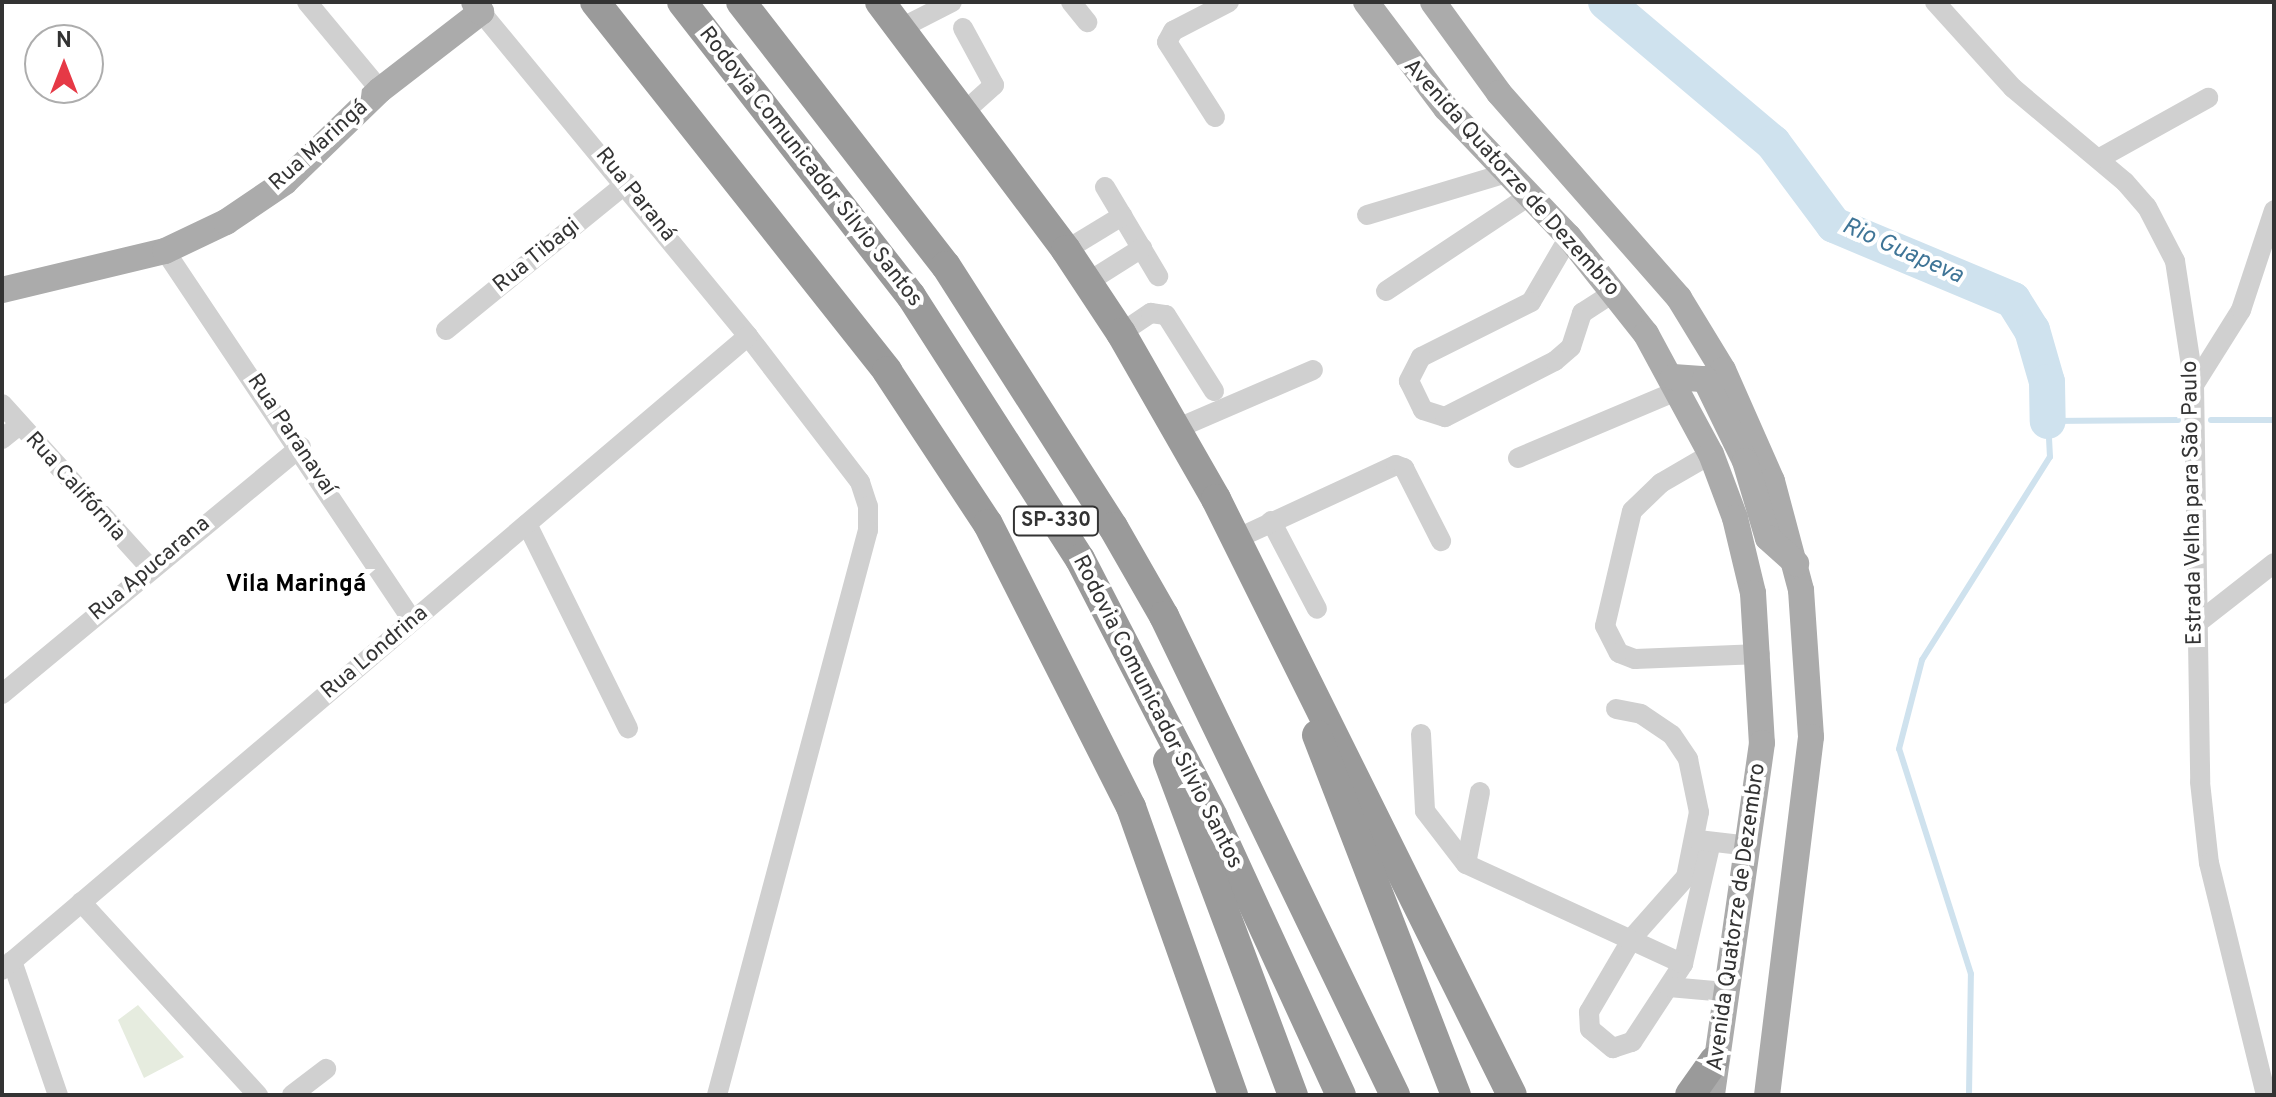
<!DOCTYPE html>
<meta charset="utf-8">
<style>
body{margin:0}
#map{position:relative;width:2276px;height:1097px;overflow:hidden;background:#fff;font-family:Overpass,sans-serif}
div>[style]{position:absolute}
.green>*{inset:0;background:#e6ecdf}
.stream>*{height:6px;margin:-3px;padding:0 3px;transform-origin:3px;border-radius:3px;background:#cfe2ee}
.river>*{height:36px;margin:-18px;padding:0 18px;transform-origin:18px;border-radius:18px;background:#cfe2ee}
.minor>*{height:20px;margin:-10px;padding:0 10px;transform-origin:10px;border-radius:10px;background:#d0d0d0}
.major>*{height:26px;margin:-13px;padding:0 13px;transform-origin:13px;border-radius:13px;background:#ababab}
.highway>*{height:30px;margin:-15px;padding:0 15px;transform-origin:15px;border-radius:15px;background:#9a9a9a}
span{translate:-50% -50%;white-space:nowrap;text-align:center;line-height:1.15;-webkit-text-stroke:8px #fff;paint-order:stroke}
.shield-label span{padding:2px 6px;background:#fff;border:2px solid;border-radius:6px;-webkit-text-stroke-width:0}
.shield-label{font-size:20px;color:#333;font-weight:700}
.street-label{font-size:22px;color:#333}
.water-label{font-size:24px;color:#3f7597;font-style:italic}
.neighbourhood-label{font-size:24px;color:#000;font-weight:700}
.frame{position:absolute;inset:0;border:4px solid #333;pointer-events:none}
.north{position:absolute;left:24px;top:24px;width:80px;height:80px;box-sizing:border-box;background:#fff;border:2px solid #adadad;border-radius:50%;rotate:0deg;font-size:22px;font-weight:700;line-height:32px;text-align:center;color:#333}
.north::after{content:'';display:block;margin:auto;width:28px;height:36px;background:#e63946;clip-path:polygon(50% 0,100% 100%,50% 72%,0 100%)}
</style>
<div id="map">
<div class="green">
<div style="clip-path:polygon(138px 1005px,184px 1057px,144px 1078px,118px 1020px)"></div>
</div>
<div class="stream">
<div style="left:2211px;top:420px;width:63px"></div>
<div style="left:1969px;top:1095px;width:121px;rotate:-89.1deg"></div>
<div style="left:1971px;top:974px;width:236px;rotate:-107.7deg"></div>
<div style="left:1899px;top:749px;width:92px;rotate:-75.5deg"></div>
<div style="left:1922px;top:660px;width:240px;rotate:-57.8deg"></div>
<div style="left:2050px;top:457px;width:36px;rotate:-93deg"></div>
<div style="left:2048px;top:421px;width:130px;rotate:-0.4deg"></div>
</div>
<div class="river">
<div style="left:1606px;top:2px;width:219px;rotate:40.2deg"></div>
<div style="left:1773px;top:143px;width:102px;rotate:53.4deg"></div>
<div style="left:1834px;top:225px;width:194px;rotate:22.7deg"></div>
<div style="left:2013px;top:300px;width:36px;rotate:58deg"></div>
<div style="left:2032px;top:330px;width:54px;rotate:73.9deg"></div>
<div style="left:2047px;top:382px;width:39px;rotate:89deg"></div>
</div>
<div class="minor">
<div style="left:307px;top:2px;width:114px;rotate:50.3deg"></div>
<div style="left:1071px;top:2px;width:26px;rotate:51deg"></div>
<div style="left:1935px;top:2px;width:116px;rotate:47.8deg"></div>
<div style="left:2013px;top:88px;width:146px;rotate:40deg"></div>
<div style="left:2125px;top:182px;width:33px;rotate:49deg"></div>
<div style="left:2147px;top:207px;width:61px;rotate:62.6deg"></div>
<div style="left:2175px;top:261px;width:125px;rotate:81.3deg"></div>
<div style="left:2194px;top:385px;width:397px;rotate:89.1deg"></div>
<div style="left:2200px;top:782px;width:81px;rotate:83.7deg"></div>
<div style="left:2209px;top:863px;width:239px;rotate:76.2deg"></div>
<div style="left:481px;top:12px;width:420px;rotate:50.5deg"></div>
<div style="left:748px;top:336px;width:184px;rotate:52.5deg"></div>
<div style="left:860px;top:482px;width:25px;rotate:72deg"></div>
<div style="left:868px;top:506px;width:24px;rotate:90deg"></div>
<div style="left:868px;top:530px;width:585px;rotate:104.96deg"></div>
<div style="left:901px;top:28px;width:57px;rotate:-27deg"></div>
<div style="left:963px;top:28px;width:65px;rotate:61.5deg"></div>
<div style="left:994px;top:85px;width:39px;rotate:138deg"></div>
<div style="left:1215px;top:117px;width:89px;rotate:-122.6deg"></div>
<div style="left:1167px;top:42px;width:13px;rotate:-61deg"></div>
<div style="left:1173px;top:31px;width:63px;rotate:-27.4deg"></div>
<div style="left:2100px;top:158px;width:124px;rotate:-29.1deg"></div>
<div style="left:1105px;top:187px;width:104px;rotate:59.2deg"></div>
<div style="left:1367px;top:215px;width:146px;rotate:-16.7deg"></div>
<div style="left:1569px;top:237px;width:75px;rotate:120.3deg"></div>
<div style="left:1531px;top:302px;width:123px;rotate:153.4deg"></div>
<div style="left:1421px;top:357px;width:27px;rotate:117deg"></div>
<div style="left:1409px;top:381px;width:32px;rotate:64deg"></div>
<div style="left:1423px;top:410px;width:23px;rotate:18deg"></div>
<div style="left:1445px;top:417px;width:123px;rotate:-27deg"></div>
<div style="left:1555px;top:361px;width:21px;rotate:-41deg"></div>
<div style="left:1571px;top:347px;width:36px;rotate:-72deg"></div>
<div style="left:1582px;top:313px;width:38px;rotate:-33deg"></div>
<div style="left:1066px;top:250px;width:66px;rotate:-31.3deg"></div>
<div style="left:165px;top:251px;width:445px;rotate:56.2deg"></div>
<div style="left:1088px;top:282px;width:64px;rotate:-32.2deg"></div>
<div style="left:1386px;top:291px;width:172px;rotate:-33.6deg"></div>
<div style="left:446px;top:330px;width:233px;rotate:-39.1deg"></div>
<div style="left:1121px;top:333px;width:36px;rotate:-34deg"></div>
<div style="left:1151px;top:313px;width:15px;rotate:8deg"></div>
<div style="left:1166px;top:315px;width:90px;rotate:57.7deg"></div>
<div style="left:2194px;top:385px;width:89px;rotate:-57.9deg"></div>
<div style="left:2241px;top:310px;width:105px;rotate:-71.7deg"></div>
<div style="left:2px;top:404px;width:221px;rotate:47.9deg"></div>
<div style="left:1176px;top:429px;width:149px;rotate:-23.3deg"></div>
<div style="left:2px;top:439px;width:22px;rotate:-39deg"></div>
<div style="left:1711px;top:454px;width:58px;rotate:149.9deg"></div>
<div style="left:1661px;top:483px;width:40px;rotate:136deg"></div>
<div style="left:1632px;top:511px;width:118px;rotate:103.2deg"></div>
<div style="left:1605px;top:626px;width:30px;rotate:63deg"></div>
<div style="left:1619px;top:653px;width:17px;rotate:21deg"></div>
<div style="left:1635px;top:659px;width:125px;rotate:-2.3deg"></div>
<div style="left:1518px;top:458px;width:175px;rotate:-22.9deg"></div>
<div style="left:1271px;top:521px;width:99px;rotate:62.4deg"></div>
<div style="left:527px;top:524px;width:228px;rotate:63.7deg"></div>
<div style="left:1236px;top:539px;width:176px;rotate:-24.8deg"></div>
<div style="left:1396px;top:465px;width:9px;rotate:21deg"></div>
<div style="left:1404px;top:468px;width:82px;rotate:63.1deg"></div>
<div style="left:2195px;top:625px;width:100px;rotate:-38.1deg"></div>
<div style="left:2px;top:694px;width:388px;rotate:-39.6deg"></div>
<div style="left:1616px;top:709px;width:25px;rotate:11deg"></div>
<div style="left:1641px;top:714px;width:37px;rotate:34deg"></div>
<div style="left:1672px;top:735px;width:29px;rotate:56deg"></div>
<div style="left:1688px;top:759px;width:54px;rotate:78.3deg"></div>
<div style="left:1699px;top:812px;width:66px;rotate:101.3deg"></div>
<div style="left:1686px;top:877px;width:80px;rotate:131.5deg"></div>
<div style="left:1633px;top:937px;width:87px;rotate:120.4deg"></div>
<div style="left:1589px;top:1012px;width:17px;rotate:87deg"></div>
<div style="left:1590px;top:1029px;width:30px;rotate:40deg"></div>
<div style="left:1613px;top:1048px;width:20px;rotate:-18deg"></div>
<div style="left:1632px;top:1042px;width:93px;rotate:-56.8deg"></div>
<div style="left:1683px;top:964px;width:125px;rotate:-77.1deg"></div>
<div style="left:1421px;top:734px;width:77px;rotate:87deg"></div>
<div style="left:1425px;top:811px;width:67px;rotate:52.3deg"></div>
<div style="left:1480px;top:792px;width:73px;rotate:101deg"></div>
<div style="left:1466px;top:864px;width:239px;rotate:24.7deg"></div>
<div style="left:1698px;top:840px;width:52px;rotate:6.6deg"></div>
<div style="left:81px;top:902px;width:262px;rotate:47.5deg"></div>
<div style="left:12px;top:961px;width:142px;rotate:71.1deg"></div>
<div style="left:2px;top:970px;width:979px;rotate:-40.36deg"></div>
<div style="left:1669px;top:987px;width:57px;rotate:5deg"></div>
<div style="left:292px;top:1095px;width:43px;rotate:-37.4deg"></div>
</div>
<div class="major">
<div style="left:1366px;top:2px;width:133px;rotate:53deg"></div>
<div style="left:1446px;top:108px;width:178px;rotate:46.4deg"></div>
<div style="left:1569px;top:237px;width:124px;rotate:51.6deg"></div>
<div style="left:1646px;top:334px;width:136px;rotate:61.6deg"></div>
<div style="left:1711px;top:454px;width:68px;rotate:69.4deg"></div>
<div style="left:1735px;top:518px;width:77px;rotate:76.5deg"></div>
<div style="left:1753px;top:593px;width:150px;rotate:86.6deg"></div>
<div style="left:1762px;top:743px;width:356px;rotate:98.1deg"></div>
<div style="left:1433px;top:2px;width:112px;rotate:54deg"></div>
<div style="left:1499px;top:93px;width:273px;rotate:48.7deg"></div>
<div style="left:1679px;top:298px;width:84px;rotate:58.6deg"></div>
<div style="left:1723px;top:370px;width:121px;rotate:66.2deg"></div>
<div style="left:1772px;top:481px;width:113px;rotate:75.1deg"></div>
<div style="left:1801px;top:590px;width:147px;rotate:86.1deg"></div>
<div style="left:1811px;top:737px;width:361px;rotate:97deg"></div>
<div style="left:2px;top:290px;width:168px;rotate:-13.5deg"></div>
<div style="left:165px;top:251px;width:68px;rotate:-25.4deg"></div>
<div style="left:226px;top:222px;width:71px;rotate:-34.1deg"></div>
<div style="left:285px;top:182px;width:132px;rotate:-44.1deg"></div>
<div style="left:380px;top:90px;width:128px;rotate:-37.7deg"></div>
<div style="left:481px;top:12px;width:12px;rotate:-125deg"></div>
<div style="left:1673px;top:377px;width:32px;rotate:4deg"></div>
<div style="left:1705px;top:379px;width:91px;rotate:64deg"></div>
<div style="left:1745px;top:461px;width:80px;rotate:73.4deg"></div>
<div style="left:1768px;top:538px;width:38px;rotate:42deg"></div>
</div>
<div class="highway">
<div style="left:595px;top:2px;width:471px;rotate:51.6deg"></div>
<div style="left:887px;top:371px;width:183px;rotate:56.6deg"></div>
<div style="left:988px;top:524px;width:317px;rotate:63.2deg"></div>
<div style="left:1131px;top:807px;width:306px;rotate:70.5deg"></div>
<div style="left:682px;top:2px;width:373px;rotate:52.1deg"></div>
<div style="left:911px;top:296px;width:313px;rotate:57.3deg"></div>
<div style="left:1080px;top:559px;width:290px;rotate:62.7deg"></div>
<div style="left:1213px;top:817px;width:306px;rotate:65.3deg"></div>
<div style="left:741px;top:2px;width:334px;rotate:52.2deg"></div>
<div style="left:946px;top:266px;width:310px;rotate:57.4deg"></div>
<div style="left:1113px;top:527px;width:103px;rotate:60.2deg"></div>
<div style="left:1164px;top:616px;width:532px;rotate:64.25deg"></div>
<div style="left:880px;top:2px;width:310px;rotate:53.1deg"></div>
<div style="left:1066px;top:250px;width:100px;rotate:56.5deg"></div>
<div style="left:1121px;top:333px;width:191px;rotate:60.2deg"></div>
<div style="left:1216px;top:499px;width:665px;rotate:63.59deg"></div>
<div style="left:1317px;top:735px;width:386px;rotate:68.9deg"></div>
<div style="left:1168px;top:761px;width:357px;rotate:69.5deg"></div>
<div style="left:1690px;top:1095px;width:42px;rotate:-54.8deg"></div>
</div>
<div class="shield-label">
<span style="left:1056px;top:521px">SP-330</span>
</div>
<div class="street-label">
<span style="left:319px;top:146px;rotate:-42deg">Rua Maringá</span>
<span style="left:810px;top:167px;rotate:52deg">Rodovia Comunicador Silvio Santos</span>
<span style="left:1511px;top:178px;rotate:48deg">Avenida Quatorze de Dezembro</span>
<span style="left:635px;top:195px;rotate:51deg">Rua Paraná</span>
<span style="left:537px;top:256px;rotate:-39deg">Rua Tibagi</span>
<span style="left:291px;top:435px;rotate:56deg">Rua Paranavaí</span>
<span style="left:75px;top:487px;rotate:48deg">Rua Califórnia</span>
<span style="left:2193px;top:503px;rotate:-91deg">Estrada Velha para São Paulo</span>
<span style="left:150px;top:569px;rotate:-40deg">Rua Apucarana</span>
<span style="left:375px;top:653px;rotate:-40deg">Rua Londrina</span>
<span style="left:1157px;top:712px;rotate:63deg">Rodovia Comunicador Silvio Santos</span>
<span style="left:1737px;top:917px;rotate:-82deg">Avenida Quatorze de Dezembro</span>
</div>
<div class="water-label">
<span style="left:1902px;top:252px;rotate:24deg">Rio Guapeva</span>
</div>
<div class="neighbourhood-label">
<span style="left:296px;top:586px">Vila Maringá</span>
</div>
<div class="frame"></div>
<div class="north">N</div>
</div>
